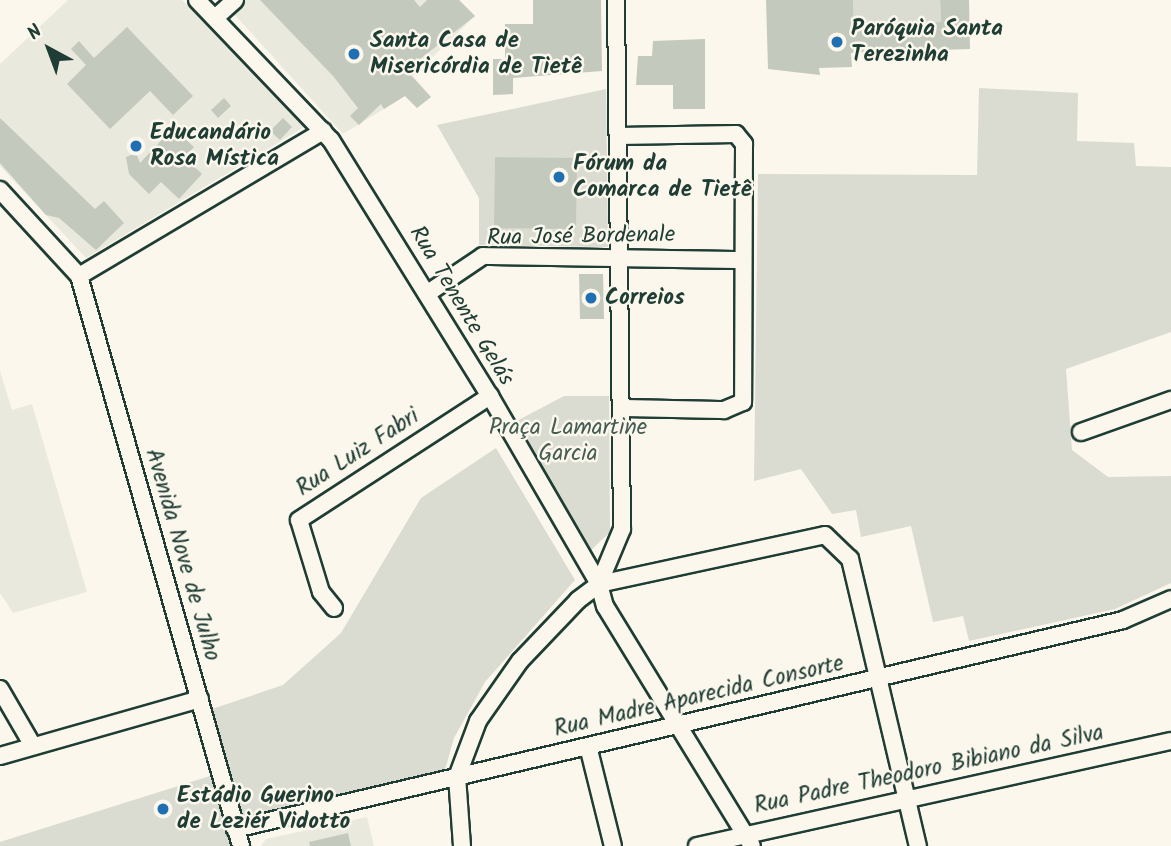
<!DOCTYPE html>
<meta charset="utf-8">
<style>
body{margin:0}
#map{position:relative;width:1171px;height:846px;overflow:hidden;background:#fbf7ec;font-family:Kalam,sans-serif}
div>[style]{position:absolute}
.built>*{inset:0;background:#eae9de}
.green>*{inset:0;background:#dbdcd1}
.building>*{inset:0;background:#c4c9be}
.roads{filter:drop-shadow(2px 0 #1f3d34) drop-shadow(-2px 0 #1f3d34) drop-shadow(0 2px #1f3d34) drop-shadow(0 -2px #1f3d34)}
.minor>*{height:16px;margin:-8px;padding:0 8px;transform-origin:8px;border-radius:8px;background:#fbf7ec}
.dots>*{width:19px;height:19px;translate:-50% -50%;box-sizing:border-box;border:4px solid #fbf7ec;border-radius:50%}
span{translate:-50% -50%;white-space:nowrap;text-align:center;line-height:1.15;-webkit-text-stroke:5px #fbf7ec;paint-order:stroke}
.poi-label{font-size:23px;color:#1f3d34;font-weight:700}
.left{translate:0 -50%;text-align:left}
.street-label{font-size:23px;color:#1f3d34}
.park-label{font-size:23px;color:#455d53}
.north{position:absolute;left:14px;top:14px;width:70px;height:70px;-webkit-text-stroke:5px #fbf7ec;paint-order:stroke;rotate:319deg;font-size:19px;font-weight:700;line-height:28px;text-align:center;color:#1f3d34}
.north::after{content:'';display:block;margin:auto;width:24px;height:32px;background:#1f3d34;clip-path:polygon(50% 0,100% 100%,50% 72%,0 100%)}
</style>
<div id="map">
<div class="built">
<div style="clip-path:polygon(68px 0,182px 0,306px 126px,86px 258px,0 166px,0 64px)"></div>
<div style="clip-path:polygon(229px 0,459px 0,475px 16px,413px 76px,431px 97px,417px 108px,405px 96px,343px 134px,225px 4px)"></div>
<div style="clip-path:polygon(0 371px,12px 410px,32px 404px,87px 592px,13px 613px,0 593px)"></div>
<div style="clip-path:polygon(367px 817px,374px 846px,261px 846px,266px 839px)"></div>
</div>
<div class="green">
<div style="clip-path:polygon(853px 0,940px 0,941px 22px,854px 25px)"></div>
<div style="clip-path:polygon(979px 88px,1078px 93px,1077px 141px,1134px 143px,1136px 166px,1171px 167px,1171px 332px,1066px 369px,1072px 450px,1108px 477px,1171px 476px,1171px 583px,1115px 609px,969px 641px,963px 616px,933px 622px,911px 526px,861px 537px,856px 510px,832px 514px,801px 469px,754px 481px,758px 174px,977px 175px)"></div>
<div style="clip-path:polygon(606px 89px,608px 247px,479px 245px,479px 198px,437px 125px)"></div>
<div style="clip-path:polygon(564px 396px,609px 396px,610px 532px,587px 554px,509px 425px)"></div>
<div style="clip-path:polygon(496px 448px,575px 580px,485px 682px,454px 738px,445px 770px,242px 818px,212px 709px,283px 685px,341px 633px,421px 498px)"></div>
<div style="clip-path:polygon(210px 776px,232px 846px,0 846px,0 842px)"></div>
</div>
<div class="building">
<div style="clip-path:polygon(260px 0,414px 0,420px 7px,427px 0,459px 0,475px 16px,406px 70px,431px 97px,417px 108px,405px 96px,384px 109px,381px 104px,359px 125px,350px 116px,358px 108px,333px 76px)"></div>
<div style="clip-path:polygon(533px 0,601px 0,602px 71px,513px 78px,513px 94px,493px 95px,493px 59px,505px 59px,505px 24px,533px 24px)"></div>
<div style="clip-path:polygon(766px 0,853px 0,854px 25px,941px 22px,940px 0,969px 0,970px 49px,851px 53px,852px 67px,819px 68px,820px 75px,768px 69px)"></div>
<div style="clip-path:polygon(127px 27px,193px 96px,173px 115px,150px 91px,110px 129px,67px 84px,86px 65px,71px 49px,79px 41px,94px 58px)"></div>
<div style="clip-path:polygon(705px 39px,705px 109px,673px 109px,673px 85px,636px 85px,638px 56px,652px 56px,653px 41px)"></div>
<div style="clip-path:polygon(224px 98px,231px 106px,218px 118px,211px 110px)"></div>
<div style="clip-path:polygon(0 118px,95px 209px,104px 201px,124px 223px,96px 250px,59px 218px,46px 215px,0 163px)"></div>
<div style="clip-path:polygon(283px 118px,292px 127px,280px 140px,270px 131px)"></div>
<div style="clip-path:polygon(173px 128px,194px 147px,184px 157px,202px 174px,179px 199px,161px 182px,149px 194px,129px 174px,126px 157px,136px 153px,140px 163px)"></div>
<div style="clip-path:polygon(495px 157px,577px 158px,576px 229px,494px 228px)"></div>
<div style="clip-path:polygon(579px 274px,603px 274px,604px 319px,580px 319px)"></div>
<div style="clip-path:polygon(348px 833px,351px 846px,310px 846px,309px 842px)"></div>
</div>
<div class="roads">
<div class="minor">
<div style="left:197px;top:0;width:194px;rotate:46.3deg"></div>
<div style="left:331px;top:140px;width:301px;rotate:58.2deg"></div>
<div style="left:490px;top:396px;width:217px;rotate:59.9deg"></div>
<div style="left:599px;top:584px;width:23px;rotate:75deg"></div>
<div style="left:605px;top:606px;width:281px;rotate:58.5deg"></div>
<div style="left:215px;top:18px;width:27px;rotate:-42deg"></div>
<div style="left:618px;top:136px;width:118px;rotate:-1deg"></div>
<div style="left:736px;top:134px;width:13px;rotate:51deg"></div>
<div style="left:744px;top:144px;width:258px;rotate:90.2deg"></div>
<div style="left:743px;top:402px;width:21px;rotate:157deg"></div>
<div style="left:724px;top:410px;width:103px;rotate:-178.9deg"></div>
<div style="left:0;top:190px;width:117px;rotate:47.4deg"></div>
<div style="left:79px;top:276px;width:593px;rotate:74.13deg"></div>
<div style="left:79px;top:276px;width:284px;rotate:-30.7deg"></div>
<div style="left:428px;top:293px;width:66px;rotate:-33.9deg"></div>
<div style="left:483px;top:256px;width:260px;rotate:0.9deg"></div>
<div style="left:1081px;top:432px;width:96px;rotate:-19.6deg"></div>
<div style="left:599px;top:584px;width:60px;rotate:-67.3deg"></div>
<div style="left:622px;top:529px;width:529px;rotate:-90.65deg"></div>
<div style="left:334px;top:608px;width:21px;rotate:-129deg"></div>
<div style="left:321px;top:592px;width:75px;rotate:-107deg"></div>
<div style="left:299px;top:520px;width:228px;rotate:-33deg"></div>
<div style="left:0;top:689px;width:66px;rotate:59.9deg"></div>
<div style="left:588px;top:746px;width:103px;rotate:76deg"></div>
<div style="left:0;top:756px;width:208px;rotate:-15.9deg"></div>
<div style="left:235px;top:829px;width:912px;rotate:-13.24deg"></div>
<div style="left:1123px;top:620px;width:52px;rotate:-23.6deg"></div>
<div style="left:462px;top:846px;width:69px;rotate:-94.1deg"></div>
<div style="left:457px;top:777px;width:60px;rotate:-69.4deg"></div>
<div style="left:478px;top:721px;width:73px;rotate:-55deg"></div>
<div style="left:520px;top:661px;width:84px;rotate:-46.4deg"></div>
<div style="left:578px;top:600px;width:26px;rotate:-37deg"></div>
<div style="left:599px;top:584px;width:231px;rotate:-12.2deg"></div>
<div style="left:825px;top:535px;width:35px;rotate:44deg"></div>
<div style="left:850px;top:559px;width:295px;rotate:76.7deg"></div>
<div style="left:697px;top:846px;width:485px;rotate:-12.5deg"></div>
</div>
</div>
<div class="dots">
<div style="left:837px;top:42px;background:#1f6fb2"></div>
<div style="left:354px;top:54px;background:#1f6fb2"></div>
<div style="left:136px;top:146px;background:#1f6fb2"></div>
<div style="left:559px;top:177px;background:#1f6fb2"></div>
<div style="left:591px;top:298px;background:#1f6fb2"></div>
<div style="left:163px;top:809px;background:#1f6fb2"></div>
</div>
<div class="poi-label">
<span class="left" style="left:851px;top:42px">Paróquia Santa<br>Terezinha</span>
<span class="left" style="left:370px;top:54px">Santa Casa de<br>Misericórdia de Tietê</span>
<span class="left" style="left:150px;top:146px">Educandário<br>Rosa Mística</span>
<span class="left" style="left:573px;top:177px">Fórum da<br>Comarca de Tietê</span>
<span class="left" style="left:605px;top:298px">Correios</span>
<span class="left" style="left:177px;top:809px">Estádio Guerino<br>de Leziér Vidotto</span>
</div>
<div class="street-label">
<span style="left:581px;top:237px;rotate:-1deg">Rua José Bordenale</span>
<span style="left:461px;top:306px;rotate:59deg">Rua Tenente Gelás</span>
<span style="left:358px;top:453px;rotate:-33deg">Rua Luiz Fabri</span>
<span style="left:182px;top:555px;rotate:74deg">Avenida Nove de Julho</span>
<span style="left:699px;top:697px;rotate:-13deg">Rua Madre Aparecida Consorte</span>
<span style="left:929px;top:770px;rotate:-12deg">Rua Padre Theodoro Bibiano da Silva</span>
</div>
<div class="park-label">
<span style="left:568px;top:441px">Praça Lamartine<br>Garcia</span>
</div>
<div class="north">N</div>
</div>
